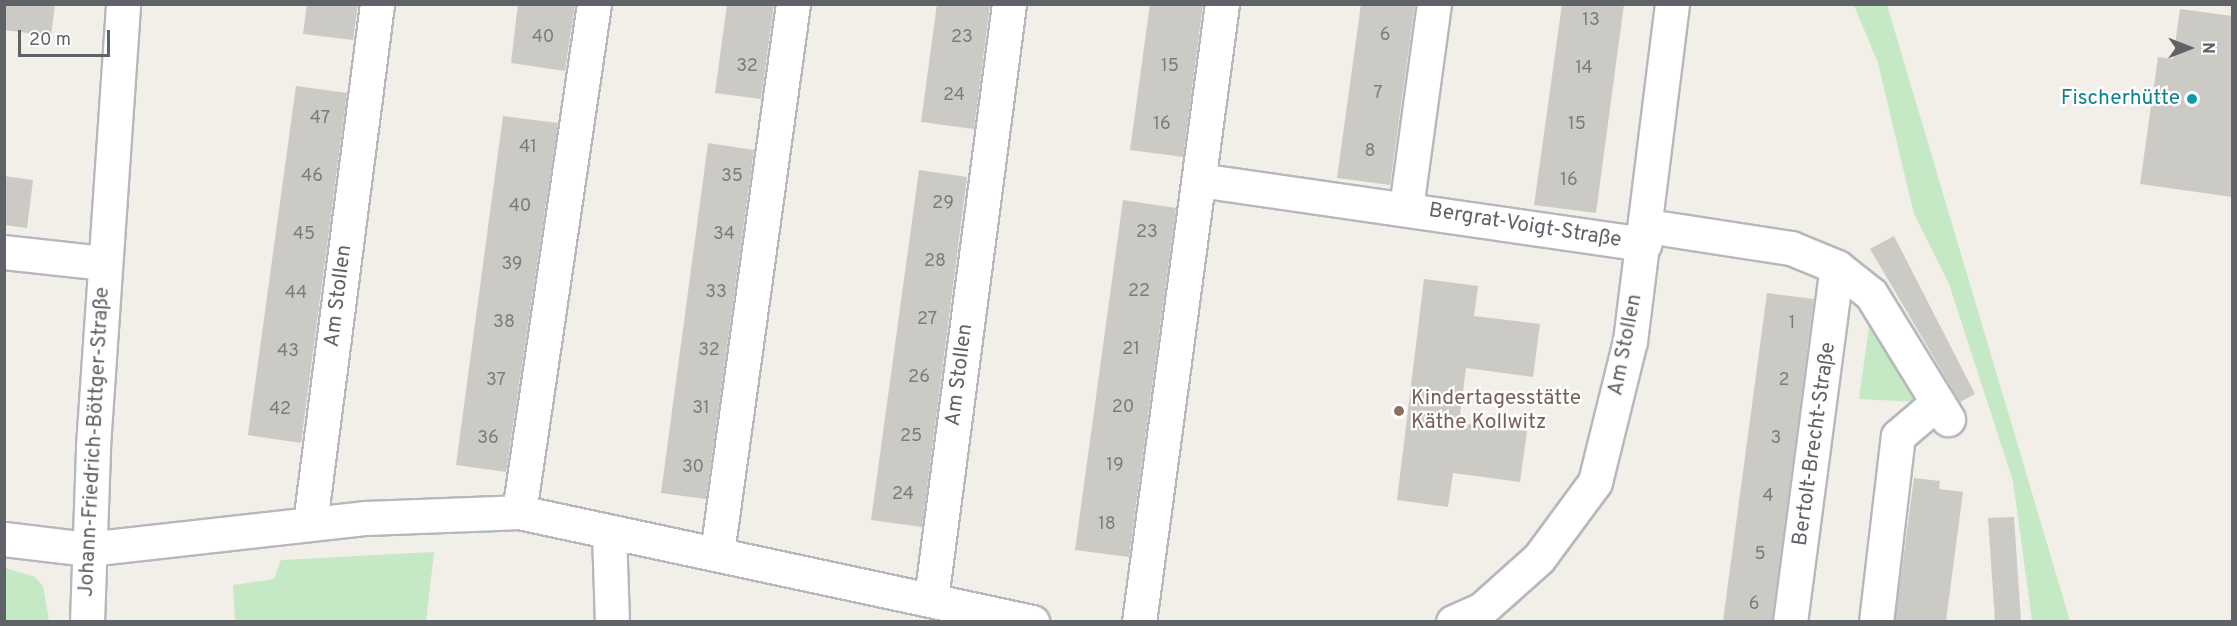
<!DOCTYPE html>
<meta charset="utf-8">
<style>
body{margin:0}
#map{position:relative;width:2237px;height:626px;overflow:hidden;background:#f1efe8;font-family:Overpass,sans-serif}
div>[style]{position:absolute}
.green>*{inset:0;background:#c5e8c5}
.building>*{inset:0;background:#cccac5}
.roads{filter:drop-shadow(2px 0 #b5b8bc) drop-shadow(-2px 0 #b5b8bc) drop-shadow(0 2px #b5b8bc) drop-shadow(0 -2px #b5b8bc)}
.minor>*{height:33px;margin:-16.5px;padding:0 16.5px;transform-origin:16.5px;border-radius:16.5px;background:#fff}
.dots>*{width:16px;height:16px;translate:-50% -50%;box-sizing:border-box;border:3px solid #fff;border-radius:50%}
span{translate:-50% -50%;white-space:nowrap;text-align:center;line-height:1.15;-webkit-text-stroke:4.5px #fff;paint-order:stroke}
.number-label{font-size:18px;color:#7a7d7f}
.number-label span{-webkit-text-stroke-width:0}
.culture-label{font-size:21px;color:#0d838f}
.right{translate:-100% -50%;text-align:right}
.street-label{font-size:21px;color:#5f6368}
.education-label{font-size:21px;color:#785e54}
.left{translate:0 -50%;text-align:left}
.frame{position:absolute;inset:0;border:6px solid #5f6368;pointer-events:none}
.north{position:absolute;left:2159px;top:18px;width:60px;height:60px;-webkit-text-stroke:4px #fff;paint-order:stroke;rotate:90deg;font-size:16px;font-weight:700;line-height:24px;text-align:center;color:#5f6368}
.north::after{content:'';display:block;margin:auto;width:21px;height:27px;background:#5f6368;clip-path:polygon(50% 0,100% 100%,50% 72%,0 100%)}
.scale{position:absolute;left:18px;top:30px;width:92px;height:27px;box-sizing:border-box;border:3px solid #5f6368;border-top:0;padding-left:8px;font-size:18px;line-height:21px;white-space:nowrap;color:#5f6368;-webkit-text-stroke:4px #fff;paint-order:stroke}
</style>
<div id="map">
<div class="green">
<div style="clip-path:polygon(1854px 5px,1887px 5px,2070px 621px,2032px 621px,2013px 481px,1949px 284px,1914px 214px,1878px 63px)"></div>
<div style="clip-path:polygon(1870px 320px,1919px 402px,1859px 399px)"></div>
<div style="clip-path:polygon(434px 552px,426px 621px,235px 621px,233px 585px,274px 579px,281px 560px)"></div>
<div style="clip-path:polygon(5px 568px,35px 577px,43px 586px,49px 621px,5px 621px)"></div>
</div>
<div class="building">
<div style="clip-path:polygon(4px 4px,55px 4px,51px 36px,4px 30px)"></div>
<div style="clip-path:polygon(307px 4px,358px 4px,353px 40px,303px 34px)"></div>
<div style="clip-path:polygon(518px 4px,575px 4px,565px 71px,511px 63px)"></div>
<div style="clip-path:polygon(727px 4px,774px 4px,761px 99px,715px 93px)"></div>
<div style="clip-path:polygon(937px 4px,990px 4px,974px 129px,921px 122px)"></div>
<div style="clip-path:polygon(1150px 4px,1203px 4px,1183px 157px,1130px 150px)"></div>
<div style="clip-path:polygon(1361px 4px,1415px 4px,1390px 185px,1337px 178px)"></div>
<div style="clip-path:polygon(1562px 4px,1624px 4px,1596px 213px,1534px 205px)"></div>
<div style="clip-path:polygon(2180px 9px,2232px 16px,2232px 197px,2140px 184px,2158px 57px,2173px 59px)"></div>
<div style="clip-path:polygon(296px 86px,347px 93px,301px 443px,248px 435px)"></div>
<div style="clip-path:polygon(503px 116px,558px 123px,506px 472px,456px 465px)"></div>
<div style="clip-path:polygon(708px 143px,754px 150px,706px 499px,661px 493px)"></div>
<div style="clip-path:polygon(919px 170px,967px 177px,922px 527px,871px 520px)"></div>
<div style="clip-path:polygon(4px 176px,33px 180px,27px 228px,4px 225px)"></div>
<div style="clip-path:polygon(1123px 200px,1176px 208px,1129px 557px,1075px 550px)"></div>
<div style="clip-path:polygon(1894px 236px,1975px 394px,1960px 402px,1870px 249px)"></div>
<div style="clip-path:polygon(1424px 279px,1478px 286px,1474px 316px,1540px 324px,1533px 377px,1466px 368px,1459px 423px,1527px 431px,1520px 482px,1453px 473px,1448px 507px,1397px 500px)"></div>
<div style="clip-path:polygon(1767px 293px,1814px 299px,1772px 621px,1723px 621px)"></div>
<div style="clip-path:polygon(1914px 478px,1940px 481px,1939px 489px,1963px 492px,1946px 621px,1895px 621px)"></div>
<div style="clip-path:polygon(2014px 517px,2021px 621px,1995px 621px,1988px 518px)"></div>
</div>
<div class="roads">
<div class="minor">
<div style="left:1199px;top:180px;width:450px;rotate:8.2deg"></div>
<div style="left:1406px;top:208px;width:206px;rotate:-82.2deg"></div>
<div style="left:1647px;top:226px;width:146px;rotate:8.7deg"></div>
<div style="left:1791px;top:248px;width:50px;rotate:22.4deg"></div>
<div style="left:1837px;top:267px;width:43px;rotate:38.5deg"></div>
<div style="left:1871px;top:294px;width:147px;rotate:58.4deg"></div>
<div style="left:4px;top:252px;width:101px;rotate:6.3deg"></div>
<div style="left:519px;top:512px;width:514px;rotate:-81.6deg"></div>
<div style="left:310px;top:523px;width:523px;rotate:-82.64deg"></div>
<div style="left:609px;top:532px;width:90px;rotate:88.1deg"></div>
<div style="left:4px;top:539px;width:85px;rotate:6.8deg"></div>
<div style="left:88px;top:549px;width:280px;rotate:-6.4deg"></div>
<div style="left:366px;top:518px;width:153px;rotate:-2.2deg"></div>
<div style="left:519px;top:512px;width:525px;rotate:12.1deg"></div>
<div style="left:717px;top:553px;width:554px;rotate:-82.12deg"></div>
<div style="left:931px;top:599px;width:600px;rotate:-82.53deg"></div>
<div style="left:87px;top:622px;width:176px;rotate:-88deg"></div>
<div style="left:93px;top:446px;width:443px;rotate:-86.1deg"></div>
<div style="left:1139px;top:622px;width:624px;rotate:-82.35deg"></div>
<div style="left:1453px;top:622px;width:32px;rotate:-24deg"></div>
<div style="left:1482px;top:609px;width:76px;rotate:-41.8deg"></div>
<div style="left:1539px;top:558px;width:94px;rotate:-53.6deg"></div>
<div style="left:1595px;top:482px;width:145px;rotate:-76.1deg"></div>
<div style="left:1630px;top:341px;width:340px;rotate:-82.9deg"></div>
<div style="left:1790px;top:622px;width:358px;rotate:-82.5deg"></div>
<div style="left:1876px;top:622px;width:187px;rotate:-83.3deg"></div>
<div style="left:1898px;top:436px;width:52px;rotate:-40.4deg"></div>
</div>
</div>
<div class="dots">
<div style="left:2192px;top:99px;background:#0f9aa8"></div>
<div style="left:1399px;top:411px;background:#8d6e63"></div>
</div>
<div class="number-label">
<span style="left:1591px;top:21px">13</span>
<span style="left:1385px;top:36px">6</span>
<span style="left:543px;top:38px">40</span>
<span style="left:962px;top:38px">23</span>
<span style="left:747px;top:67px">32</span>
<span style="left:1170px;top:67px">15</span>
<span style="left:1584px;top:69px">14</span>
<span style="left:1378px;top:94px">7</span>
<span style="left:954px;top:96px">24</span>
<span style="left:320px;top:119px">47</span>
<span style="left:1162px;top:125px">16</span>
<span style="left:1577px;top:125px">15</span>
<span style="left:528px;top:148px">41</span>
<span style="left:1370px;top:152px">8</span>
<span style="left:312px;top:177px">46</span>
<span style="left:732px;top:177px">35</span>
<span style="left:1569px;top:181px">16</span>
<span style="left:943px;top:204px">29</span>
<span style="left:520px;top:207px">40</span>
<span style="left:1147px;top:233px">23</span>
<span style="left:304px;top:235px">45</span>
<span style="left:724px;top:235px">34</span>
<span style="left:935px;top:262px">28</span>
<span style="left:512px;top:265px">39</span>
<span style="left:1139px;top:292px">22</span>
<span style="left:716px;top:293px">33</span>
<span style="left:296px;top:294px">44</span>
<span style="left:927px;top:320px">27</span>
<span style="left:504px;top:323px">38</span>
<span style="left:1792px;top:324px">1</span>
<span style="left:1131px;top:350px">21</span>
<span style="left:709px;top:351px">32</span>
<span style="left:288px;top:352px">43</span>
<span style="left:919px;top:378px">26</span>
<span style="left:496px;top:381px">37</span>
<span style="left:1784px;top:381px">2</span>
<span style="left:1123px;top:408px">20</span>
<span style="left:701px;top:409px">31</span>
<span style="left:280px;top:410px">42</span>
<span style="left:911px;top:437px">25</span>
<span style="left:488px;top:439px">36</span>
<span style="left:1776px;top:439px">3</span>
<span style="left:1115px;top:466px">19</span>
<span style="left:693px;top:468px">30</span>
<span style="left:903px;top:495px">24</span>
<span style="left:1768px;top:497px">4</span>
<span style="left:1107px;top:525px">18</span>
<span style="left:1760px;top:555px">5</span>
<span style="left:1754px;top:605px">6</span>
</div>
<div class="culture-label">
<span class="right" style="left:2180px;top:99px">Fischerhütte</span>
</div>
<div class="street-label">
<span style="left:1525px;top:226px;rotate:9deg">Bergrat-Voigt-Straße</span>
<span style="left:339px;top:296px;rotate:-83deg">Am Stollen</span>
<span style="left:1626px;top:345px;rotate:-79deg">Am Stollen</span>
<span style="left:960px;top:375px;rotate:-83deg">Am Stollen</span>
<span style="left:95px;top:442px;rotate:-87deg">Johann-Friedrich-Böttger-Straße</span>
<span style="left:1815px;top:444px;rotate:-82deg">Bertolt-Brecht-Straße</span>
</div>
<div class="education-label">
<span class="left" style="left:1411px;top:411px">Kindertagesstätte<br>Käthe Kollwitz</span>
</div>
<div class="frame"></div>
<div class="north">N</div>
<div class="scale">20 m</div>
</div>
